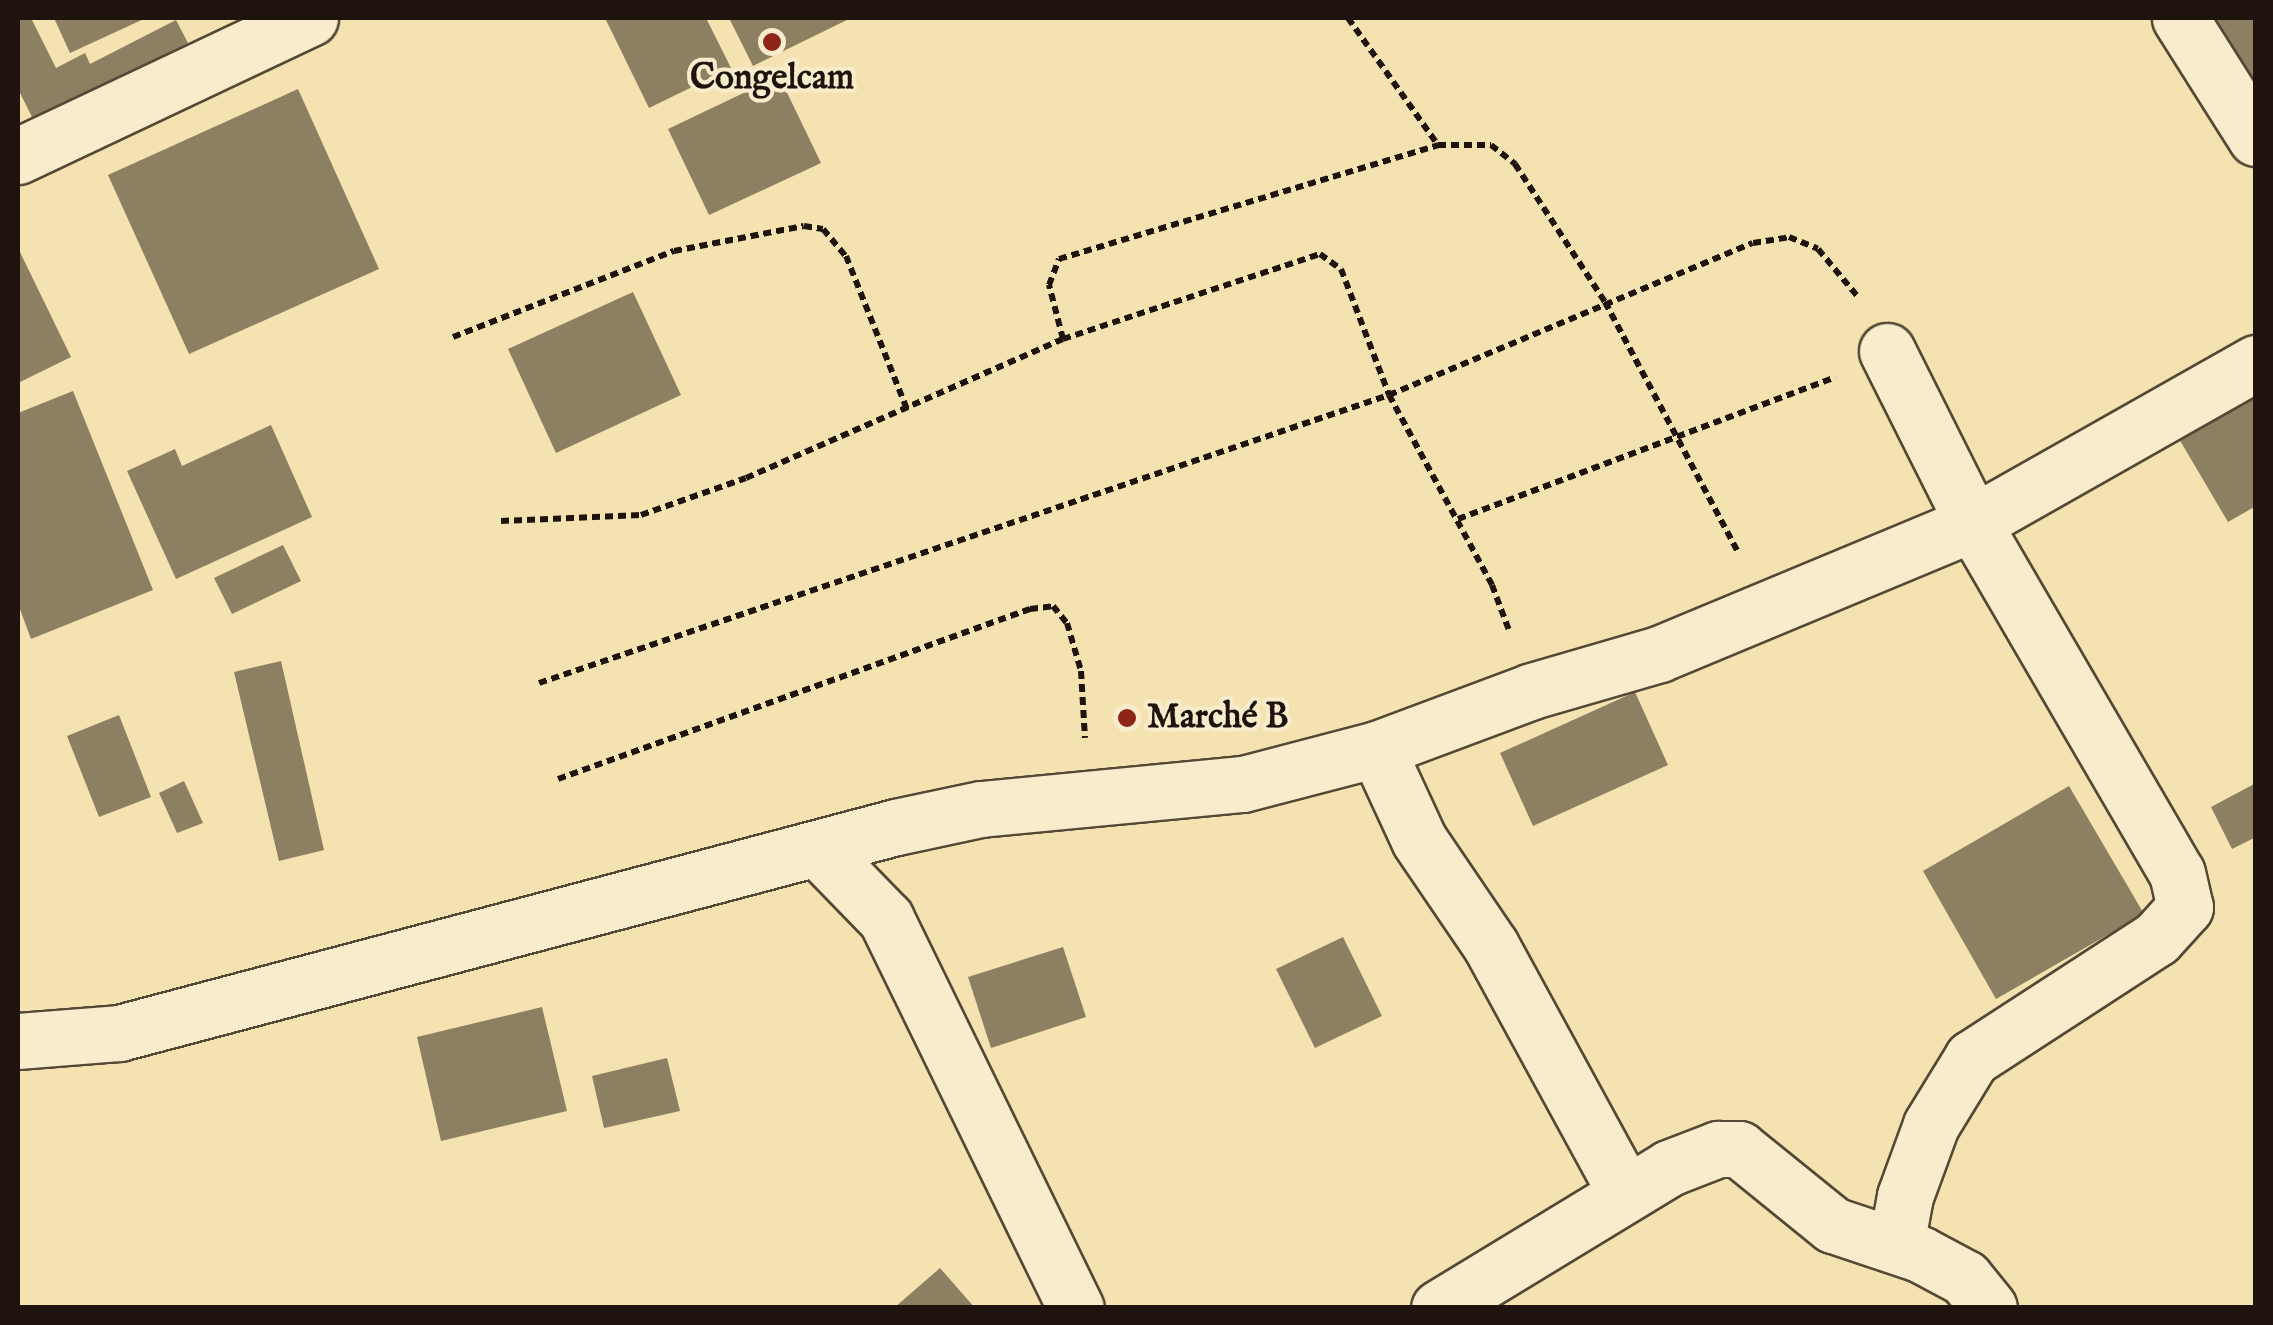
<!DOCTYPE html>
<meta charset="utf-8">
<style>
body{margin:0}
#map{position:relative;width:2273px;height:1325px;overflow:hidden;background:#f4e2b0;font-family:"IM FELL English",serif}
div>[style]{position:absolute}
.building>*{inset:0;background:#8d7f62}
.path>*{height:6px;margin-top:-3px;transform-origin:0;background:repeating-linear-gradient(90deg,#1e140d 0 8px,transparent 0 13px)}
.roads{filter:drop-shadow(2px 0 #544836) drop-shadow(-2px 0 #544836) drop-shadow(0 2px #544836) drop-shadow(0 -2px #544836)}
.minor>*{height:55px;margin:-27.5px;padding:0 27.5px;transform-origin:27.5px;border-radius:27.5px;background:#f8eccc}
.dots>*{width:28px;height:28px;translate:-50% -50%;box-sizing:border-box;border:5px solid #f8eccc;border-radius:50%}
span{translate:-50% -50%;white-space:nowrap;text-align:center;line-height:1.15;-webkit-text-stroke:8px #f8eccc;paint-order:stroke}
.poi-label{font-size:35px;color:#1e140d;font-weight:700}
.left{translate:0 -50%;text-align:left}
.frame{position:absolute;inset:0;border:20px solid #1e140d;pointer-events:none}
</style>
<div id="map">
<div class="building">
<div style="clip-path:polygon(18px 18px,31px 18px,56px 68px,85px 53px,90px 64px,176px 20px,188px 43px,34px 121px,18px 89px)"></div>
<div style="clip-path:polygon(54px 18px,146px 18px,70px 53px)"></div>
<div style="clip-path:polygon(605px 18px,706px 18px,731px 68px,649px 108px)"></div>
<div style="clip-path:polygon(729px 18px,851px 18px,753px 66px)"></div>
<div style="clip-path:polygon(2189px 18px,2256px 18px,2256px 75px,2229px 90px)"></div>
<div style="clip-path:polygon(779px 76px,821px 163px,709px 215px,668px 129px)"></div>
<div style="clip-path:polygon(298px 89px,379px 269px,189px 354px,108px 175px)"></div>
<div style="clip-path:polygon(18px 248px,71px 357px,18px 383px)"></div>
<div style="clip-path:polygon(633px 292px,681px 395px,556px 453px,508px 349px)"></div>
<div style="clip-path:polygon(2256px 385px,2256px 506px,2228px 522px,2175px 432px)"></div>
<div style="clip-path:polygon(73px 391px,153px 590px,31px 639px,18px 604px,18px 413px)"></div>
<div style="clip-path:polygon(271px 425px,312px 517px,176px 579px,127px 471px,175px 449px,182px 466px)"></div>
<div style="clip-path:polygon(283px 545px,301px 581px,232px 614px,214px 578px)"></div>
<div style="clip-path:polygon(281px 661px,324px 850px,279px 861px,234px 672px)"></div>
<div style="clip-path:polygon(1635px 692px,1668px 765px,1533px 826px,1500px 753px)"></div>
<div style="clip-path:polygon(119px 715px,151px 797px,99px 817px,67px 736px)"></div>
<div style="clip-path:polygon(184px 781px,203px 823px,177px 833px,159px 793px)"></div>
<div style="clip-path:polygon(2256px 783px,2256px 837px,2232px 849px,2211px 807px)"></div>
<div style="clip-path:polygon(2069px 786px,2144px 914px,1996px 999px,1923px 871px)"></div>
<div style="clip-path:polygon(1343px 937px,1382px 1016px,1315px 1048px,1276px 969px)"></div>
<div style="clip-path:polygon(1063px 947px,1086px 1017px,991px 1048px,968px 977px)"></div>
<div style="clip-path:polygon(542px 1007px,567px 1111px,441px 1141px,417px 1037px)"></div>
<div style="clip-path:polygon(667px 1058px,680px 1111px,604px 1128px,592px 1076px)"></div>
<div style="clip-path:polygon(940px 1268px,975px 1308px,894px 1308px)"></div>
</div>
<div class="path">
<div style="left:1348px;top:18px;width:156px;rotate:54.7deg"></div>
<div style="left:453px;top:337px;width:237px;rotate:-21.3deg"></div>
<div style="left:674px;top:251px;width:132px;rotate:-10.9deg"></div>
<div style="left:804px;top:226px;width:19px;rotate:9deg"></div>
<div style="left:823px;top:229px;width:35px;rotate:50deg"></div>
<div style="left:846px;top:256px;width:165px;rotate:68.3deg"></div>
<div style="left:1063px;top:339px;width:56px;rotate:-104.5deg"></div>
<div style="left:1049px;top:285px;width:28px;rotate:-69deg"></div>
<div style="left:1059px;top:259px;width:396px;rotate:-16.7deg"></div>
<div style="left:1438px;top:145px;width:53px"></div>
<div style="left:1491px;top:145px;width:31px;rotate:38deg"></div>
<div style="left:1515px;top:164px;width:165px;rotate:56.9deg"></div>
<div style="left:1605px;top:302px;width:285px;rotate:62deg"></div>
<div style="left:1458px;top:519px;width:403px;rotate:-20.6deg"></div>
<div style="left:501px;top:521px;width:140px;rotate:-2.5deg"></div>
<div style="left:641px;top:515px;width:111px;rotate:-19.4deg"></div>
<div style="left:746px;top:478px;width:346px;rotate:-23.7deg"></div>
<div style="left:1063px;top:339px;width:271px;rotate:-18.3deg"></div>
<div style="left:1320px;top:254px;width:26px;rotate:36deg"></div>
<div style="left:1341px;top:269px;width:135px;rotate:69.1deg"></div>
<div style="left:1389px;top:395px;width:216px;rotate:61.5deg"></div>
<div style="left:1492px;top:585px;width:51px;rotate:69.4deg"></div>
<div style="left:539px;top:683px;width:897px;rotate:-18.72deg"></div>
<div style="left:1389px;top:395px;width:394px;rotate:-22.7deg"></div>
<div style="left:1753px;top:243px;width:36px;rotate:-9deg"></div>
<div style="left:1789px;top:237px;width:31px;rotate:22deg"></div>
<div style="left:1818px;top:249px;width:64px;rotate:50.1deg"></div>
<div style="left:558px;top:779px;width:502px;rotate:-19.81deg"></div>
<div style="left:1030px;top:609px;width:23px;rotate:-7deg"></div>
<div style="left:1053px;top:606px;width:22px;rotate:51deg"></div>
<div style="left:1067px;top:623px;width:50px;rotate:73.7deg"></div>
<div style="left:1081px;top:671px;width:67px;rotate:86.6deg"></div>
</div>
<div class="roads">
<div class="minor">
<div style="left:2180px;top:18px;width:142px;rotate:57.7deg"></div>
<div style="left:18px;top:156px;width:323px;rotate:-25.3deg"></div>
<div style="left:1887px;top:351px;width:192px;rotate:63.4deg"></div>
<div style="left:1973px;top:523px;width:405px;rotate:59.8deg"></div>
<div style="left:2177px;top:873px;width:35px;rotate:77deg"></div>
<div style="left:2185px;top:907px;width:42px;rotate:132.1deg"></div>
<div style="left:2157px;top:938px;width:221px;rotate:147deg"></div>
<div style="left:1972px;top:1058px;width:79px;rotate:121.5deg"></div>
<div style="left:1931px;top:1125px;width:76px;rotate:110.1deg"></div>
<div style="left:1905px;top:1196px;width:50px;rotate:100.4deg"></div>
<div style="left:1377px;top:749px;width:100px;rotate:65.2deg"></div>
<div style="left:1419px;top:840px;width:128px;rotate:55.8deg"></div>
<div style="left:1491px;top:946px;width:282px;rotate:61.4deg"></div>
<div style="left:819px;top:850px;width:96px;rotate:45.8deg"></div>
<div style="left:886px;top:919px;width:433px;rotate:64deg"></div>
<div style="left:18px;top:1041px;width:101px;rotate:-4.5deg"></div>
<div style="left:119px;top:1033px;width:804px;rotate:-14.85deg"></div>
<div style="left:896px;top:827px;width:87px;rotate:-12deg"></div>
<div style="left:981px;top:809px;width:263px;rotate:-5.5deg"></div>
<div style="left:1243px;top:784px;width:138px;rotate:-14.6deg"></div>
<div style="left:1377px;top:749px;width:165px;rotate:-20.5deg"></div>
<div style="left:1532px;top:691px;width:132px;rotate:-16.2deg"></div>
<div style="left:1659px;top:654px;width:340px;rotate:-22.6deg"></div>
<div style="left:1973px;top:523px;width:325px;rotate:-29.5deg"></div>
<div style="left:1439px;top:1308px;width:269px;rotate:-31.3deg"></div>
<div style="left:1669px;top:1168px;width:53px;rotate:-21.2deg"></div>
<div style="left:1718px;top:1149px;width:21px"></div>
<div style="left:1739px;top:1149px;width:121px;rotate:39deg"></div>
<div style="left:1833px;top:1225px;width:92px;rotate:18.4deg"></div>
<div style="left:1920px;top:1254px;width:51px;rotate:28.1deg"></div>
<div style="left:1965px;top:1278px;width:38px;rotate:51deg"></div>
</div>
</div>
<div class="dots">
<div style="left:772px;top:42px;background:#8f2418"></div>
<div style="left:1127px;top:718px;background:#8f2418"></div>
</div>
<div class="poi-label">
<span style="left:772px;top:79px">Congelcam</span>
<span class="left" style="left:1147px;top:718px">Marché B</span>
</div>
<div class="frame"></div>
</div>
